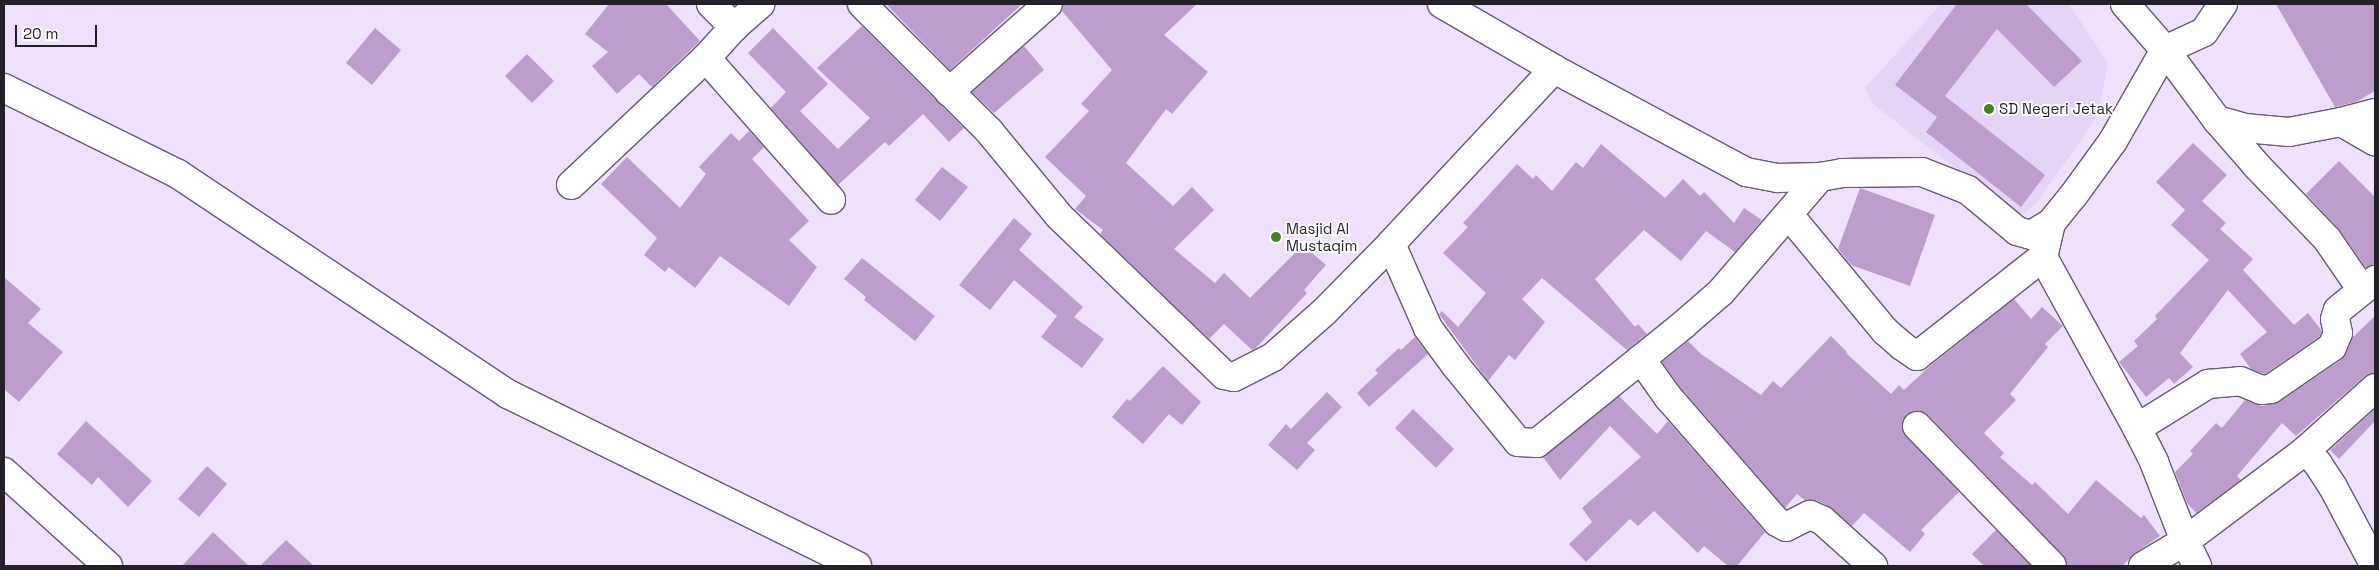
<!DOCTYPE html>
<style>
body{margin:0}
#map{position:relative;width:2379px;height:570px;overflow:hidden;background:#efe1fc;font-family:"Space Grotesk",sans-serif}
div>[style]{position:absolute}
.built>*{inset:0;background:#e5d4f5}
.building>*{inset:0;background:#bd9dce}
.roads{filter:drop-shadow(1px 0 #675b72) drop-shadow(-1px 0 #675b72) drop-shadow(0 1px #675b72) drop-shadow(0 -1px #675b72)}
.minor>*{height:28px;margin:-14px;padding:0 14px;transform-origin:14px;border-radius:14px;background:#fff}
.dots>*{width:14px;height:14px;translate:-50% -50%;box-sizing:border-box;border:2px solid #fff;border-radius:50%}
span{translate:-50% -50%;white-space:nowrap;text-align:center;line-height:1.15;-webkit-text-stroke:4px #fff;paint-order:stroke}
.poi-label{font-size:15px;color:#241f29}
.left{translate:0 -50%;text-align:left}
.frame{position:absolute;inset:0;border:5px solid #241f29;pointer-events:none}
.scale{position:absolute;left:15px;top:25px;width:82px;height:22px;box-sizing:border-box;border:2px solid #241f29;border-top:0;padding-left:6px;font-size:15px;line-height:18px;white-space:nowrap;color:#241f29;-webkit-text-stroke:4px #fff;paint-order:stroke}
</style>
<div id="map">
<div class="built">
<div style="clip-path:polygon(1941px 4px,2069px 4px,2108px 63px,2098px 114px,2080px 142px,2035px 205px,2022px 215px,1999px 203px,1873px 104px,1865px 88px)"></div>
</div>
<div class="building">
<div style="clip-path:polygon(609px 4px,666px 4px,700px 41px,652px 87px,639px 74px,617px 94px,592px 66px,608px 52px,585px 34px)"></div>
<div style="clip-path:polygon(886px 4px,1022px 4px,950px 70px)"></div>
<div style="clip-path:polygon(1063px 4px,1197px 4px,1164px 35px,1208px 72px,1172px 114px,1166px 109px,1126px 163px,1173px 206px,1192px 187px,1214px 210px,1174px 249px,1215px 283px,1224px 273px,1250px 298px,1303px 245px,1326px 265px,1304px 290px,1307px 293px,1256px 348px,1252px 350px,1224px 324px,1209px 339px,1100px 234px,1103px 230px,1075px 209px,1086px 196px,1045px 157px,1089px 111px,1081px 104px,1112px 70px,1062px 11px)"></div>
<div style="clip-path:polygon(1957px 4px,2026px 4px,2082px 61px,2054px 87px,1997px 29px,1945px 96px,2045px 175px,2021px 207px,1926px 132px,1937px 117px,1895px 85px)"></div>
<div style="clip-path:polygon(2276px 4px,2375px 4px,2375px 91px,2356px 102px,2335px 107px)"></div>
<div style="clip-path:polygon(862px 26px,964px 128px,949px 142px,923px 114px,889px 146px,885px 142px,838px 185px,771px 108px,786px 92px,748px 53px,773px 28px,828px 84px,800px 111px,838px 149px,870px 118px,817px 68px)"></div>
<div style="clip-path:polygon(375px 28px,401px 50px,372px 85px,346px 63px)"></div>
<div style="clip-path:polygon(1024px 46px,1044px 70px,994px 113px,972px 92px)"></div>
<div style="clip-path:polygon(527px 54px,554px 81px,532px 103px,505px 76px)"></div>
<div style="clip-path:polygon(749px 131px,764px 147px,752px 159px,809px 221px,789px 240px,817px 267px,789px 306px,720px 256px,695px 288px,669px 267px,665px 272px,644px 255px,657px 238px,601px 184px,627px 157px,680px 208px,706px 174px,699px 167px,731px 133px,739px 141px)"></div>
<div style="clip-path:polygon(2193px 143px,2227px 175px,2202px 201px,2226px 223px,2220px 229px,2253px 259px,2243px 270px,2294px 325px,2308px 313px,2322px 331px,2319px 337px,2265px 374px,2251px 369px,2240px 354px,2267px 332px,2228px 290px,2180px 353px,2193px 367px,2174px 384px,2169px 378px,2146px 397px,2119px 362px,2138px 346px,2134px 341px,2157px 319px,2155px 316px,2209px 260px,2171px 225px,2185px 210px,2156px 182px)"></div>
<div style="clip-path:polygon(1601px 144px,1665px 198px,1683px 179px,1700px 196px,1704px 192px,1734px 223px,1744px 208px,1762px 220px,1735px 252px,1706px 231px,1681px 261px,1644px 230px,1595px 279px,1635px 327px,1638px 324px,1647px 334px,1627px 350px,1542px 278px,1522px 299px,1545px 322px,1515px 360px,1509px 355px,1488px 381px,1439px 314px,1442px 311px,1458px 327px,1486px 293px,1443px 253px,1468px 227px,1463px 223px,1517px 164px,1533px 179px,1536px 175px,1552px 191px,1576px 162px,1583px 168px)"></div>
<div style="clip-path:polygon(2339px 161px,2375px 197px,2375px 265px,2366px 268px,2338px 228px,2306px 194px)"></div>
<div style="clip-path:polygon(942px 167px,968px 187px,940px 221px,915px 200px)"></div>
<div style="clip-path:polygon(1860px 188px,1935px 215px,1910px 286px,1851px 265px,1838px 249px)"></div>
<div style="clip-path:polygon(1014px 218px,1032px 234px,1019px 250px,1083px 307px,1074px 317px,1104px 339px,1082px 368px,1041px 337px,1057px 316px,1014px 280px,990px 310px,959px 285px)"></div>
<div style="clip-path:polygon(862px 258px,935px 316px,915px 341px,864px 300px,866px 297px,844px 279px)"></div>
<div style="clip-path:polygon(4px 277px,41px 309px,28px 323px,63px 352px,19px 402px,4px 389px)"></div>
<div style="clip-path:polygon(2014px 299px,2031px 319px,2042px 307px,2063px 326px,2045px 344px,2048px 347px,2010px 394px,2016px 400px,1984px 433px,2004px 453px,2000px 457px,2032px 485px,2035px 482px,2068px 514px,2096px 480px,2141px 518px,2144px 515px,2160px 536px,2135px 553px,2122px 566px,2067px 566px,2063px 555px,1928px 415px,1921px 411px,1913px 411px,1906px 415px,1902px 422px,1902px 430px,1959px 492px,1921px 530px,1925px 534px,1910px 552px,1864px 513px,1852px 526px,1828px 506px,1816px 500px,1805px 500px,1797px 494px,1785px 508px,1680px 387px,1662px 362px,1688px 341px,1701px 354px,1761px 395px,1773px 381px,1781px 388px,1831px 336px,1847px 352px,1846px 353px,1891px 394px,1899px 385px,1904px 390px,1930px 366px)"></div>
<div style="clip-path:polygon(2375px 316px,2375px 373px,2365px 376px,2296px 436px,2282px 423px,2237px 476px,2241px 480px,2196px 513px,2187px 503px,2175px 472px,2193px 454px,2190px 451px,2216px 423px,2222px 428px,2245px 400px,2262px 406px,2279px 402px,2341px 360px,2346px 353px,2353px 337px)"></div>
<div style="clip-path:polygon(1415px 337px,1428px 354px,1369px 407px,1357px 393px,1378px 373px,1375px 370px,1399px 348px,1401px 350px)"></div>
<div style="clip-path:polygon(1163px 366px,1201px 402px,1182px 425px,1169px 414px,1143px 444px,1112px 417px,1127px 399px,1130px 401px)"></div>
<div style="clip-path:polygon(1327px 392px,1342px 407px,1307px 443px,1315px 450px,1297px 470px,1268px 445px,1286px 424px,1291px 429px)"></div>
<div style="clip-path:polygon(1619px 396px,1657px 434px,1668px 421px,1765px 532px,1737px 566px,1728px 566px,1704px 546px,1698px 553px,1654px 511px,1638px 526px,1630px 519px,1586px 562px,1569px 544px,1592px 522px,1582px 508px,1641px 457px,1610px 426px,1560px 480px,1543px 457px)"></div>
<div style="clip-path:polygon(1413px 409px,1454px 449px,1436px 468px,1395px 428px)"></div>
<div style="clip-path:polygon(2375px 409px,2375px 421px,2339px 459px,2330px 450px)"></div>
<div style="clip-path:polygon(86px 421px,152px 481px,128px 507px,98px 477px,92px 485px,57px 454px)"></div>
<div style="clip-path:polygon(207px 466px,227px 484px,199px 517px,178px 499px)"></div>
<div style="clip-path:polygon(1996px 530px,2031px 566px,1984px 566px,1972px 554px)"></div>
<div style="clip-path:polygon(213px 532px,249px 566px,182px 566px)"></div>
<div style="clip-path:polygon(286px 540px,314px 566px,260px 566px)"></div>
</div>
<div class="roads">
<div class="minor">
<div style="left:711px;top:4px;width:33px;rotate:45deg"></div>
<div style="left:734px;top:27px;width:35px;rotate:-41deg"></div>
<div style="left:862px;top:4px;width:180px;rotate:45deg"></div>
<div style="left:989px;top:131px;width:110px;rotate:50.5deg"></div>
<div style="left:1059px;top:216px;width:229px;rotate:43.9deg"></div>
<div style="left:1224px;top:375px;width:10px;rotate:11deg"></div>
<div style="left:1234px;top:377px;width:44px;rotate:-27.1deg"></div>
<div style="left:1273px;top:357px;width:68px;rotate:-41.4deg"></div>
<div style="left:1324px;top:312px;width:95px;rotate:-45.4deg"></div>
<div style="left:1442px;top:4px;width:129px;rotate:30.1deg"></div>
<div style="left:1554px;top:69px;width:218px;rotate:28.2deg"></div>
<div style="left:1746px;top:172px;width:32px;rotate:11deg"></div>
<div style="left:1777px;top:178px;width:43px;rotate:-1.3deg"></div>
<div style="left:1820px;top:177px;width:22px;rotate:-10deg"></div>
<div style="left:1842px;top:173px;width:80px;rotate:-0.7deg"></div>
<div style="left:1922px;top:172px;width:49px;rotate:21.4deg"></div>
<div style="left:1968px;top:190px;width:64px;rotate:39.9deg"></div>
<div style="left:2017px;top:231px;width:15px;rotate:16deg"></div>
<div style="left:2031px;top:235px;width:23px;rotate:-31deg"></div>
<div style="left:2051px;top:223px;width:35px;rotate:-51deg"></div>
<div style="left:2073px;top:196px;width:68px;rotate:-54deg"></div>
<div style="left:2113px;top:141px;width:105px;rotate:-60.3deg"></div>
<div style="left:2165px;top:50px;width:43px;rotate:-24.8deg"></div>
<div style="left:2204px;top:32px;width:34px;rotate:-56deg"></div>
<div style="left:2125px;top:4px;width:61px;rotate:49deg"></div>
<div style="left:2165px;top:50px;width:87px;rotate:53.4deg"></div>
<div style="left:2217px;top:120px;width:29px;rotate:16deg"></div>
<div style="left:2245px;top:128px;width:44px;rotate:5.2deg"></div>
<div style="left:2289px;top:132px;width:53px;rotate:-10.9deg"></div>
<div style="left:2341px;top:122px;width:39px;rotate:30deg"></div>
<div style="left:706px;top:58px;width:189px;rotate:48.6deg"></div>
<div style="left:1554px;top:69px;width:239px;rotate:133deg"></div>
<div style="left:1391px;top:244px;width:92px;rotate:66.2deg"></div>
<div style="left:1428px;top:328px;width:47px;rotate:53.6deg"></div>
<div style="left:1456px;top:366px;width:98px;rotate:50.8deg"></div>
<div style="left:1518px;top:442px;width:19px;rotate:3deg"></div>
<div style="left:1537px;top:443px;width:188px;rotate:-38.9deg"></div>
<div style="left:1683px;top:325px;width:50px;rotate:-41deg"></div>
<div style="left:1721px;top:292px;width:152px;rotate:-49.3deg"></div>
<div style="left:4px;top:88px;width:194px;rotate:26.3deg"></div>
<div style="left:178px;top:174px;width:397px;rotate:33.7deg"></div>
<div style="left:508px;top:394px;width:389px;rotate:26.2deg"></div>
<div style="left:949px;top:92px;width:132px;rotate:-41.6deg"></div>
<div style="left:2217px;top:120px;width:61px;rotate:49deg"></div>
<div style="left:2257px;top:166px;width:101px;rotate:46.2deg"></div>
<div style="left:2327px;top:239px;width:62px;rotate:55.5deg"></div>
<div style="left:2341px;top:122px;width:35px;rotate:-15deg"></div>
<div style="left:571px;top:185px;width:185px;rotate:-43.3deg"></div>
<div style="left:706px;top:58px;width:42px;rotate:-47.9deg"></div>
<div style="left:1789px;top:215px;width:151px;rotate:50.4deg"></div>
<div style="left:1885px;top:331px;width:23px;rotate:41deg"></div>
<div style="left:1902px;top:346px;width:18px;rotate:34deg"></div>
<div style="left:1917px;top:356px;width:160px;rotate:-38.2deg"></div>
<div style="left:2051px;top:223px;width:35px;rotate:103deg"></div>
<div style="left:2043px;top:257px;width:195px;rotate:61.2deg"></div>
<div style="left:2137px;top:428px;width:38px;rotate:63deg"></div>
<div style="left:2154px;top:462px;width:85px;rotate:68.6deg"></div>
<div style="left:2185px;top:541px;width:151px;rotate:-36.9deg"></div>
<div style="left:2306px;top:450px;width:18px;rotate:49deg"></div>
<div style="left:2318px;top:464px;width:27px;rotate:57deg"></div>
<div style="left:2333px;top:487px;width:89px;rotate:62deg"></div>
<div style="left:1641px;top:359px;width:47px;rotate:54.6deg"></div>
<div style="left:1668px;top:397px;width:166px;rotate:48.9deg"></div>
<div style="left:1777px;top:522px;width:10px;rotate:29deg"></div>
<div style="left:1786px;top:527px;width:27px;rotate:-27deg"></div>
<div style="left:1810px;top:515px;width:13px;rotate:23deg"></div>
<div style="left:1822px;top:520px;width:69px;rotate:42deg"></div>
<div style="left:1917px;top:426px;width:194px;rotate:46deg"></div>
<div style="left:2137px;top:428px;width:84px;rotate:-31.8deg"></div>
<div style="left:2208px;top:384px;width:32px;rotate:-5deg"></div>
<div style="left:2240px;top:381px;width:23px;rotate:23deg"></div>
<div style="left:2261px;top:390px;width:10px;rotate:-6deg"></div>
<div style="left:2271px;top:389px;width:74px;rotate:-34.5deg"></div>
<div style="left:2332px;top:347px;width:15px;rotate:-67deg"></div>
<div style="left:2338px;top:333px;width:14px;rotate:-102deg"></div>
<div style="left:2335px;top:319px;width:9px;rotate:-72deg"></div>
<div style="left:2338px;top:310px;width:48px;rotate:-39deg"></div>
<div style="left:2306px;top:450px;width:93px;rotate:-41.9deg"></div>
<div style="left:4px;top:472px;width:140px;rotate:42.1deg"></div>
<div style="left:2143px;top:566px;width:49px;rotate:-30.8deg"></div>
<div style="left:2185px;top:541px;width:28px;rotate:64deg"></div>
</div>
</div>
<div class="dots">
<div style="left:1989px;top:109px;background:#418325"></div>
<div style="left:1276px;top:237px;background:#418325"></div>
</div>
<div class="poi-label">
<span class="left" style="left:1999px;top:109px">SD Negeri Jetak</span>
<span class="left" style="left:1286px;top:237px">Masjid Al<br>Mustaqim</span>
</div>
<div class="frame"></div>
<div class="scale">20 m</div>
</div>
